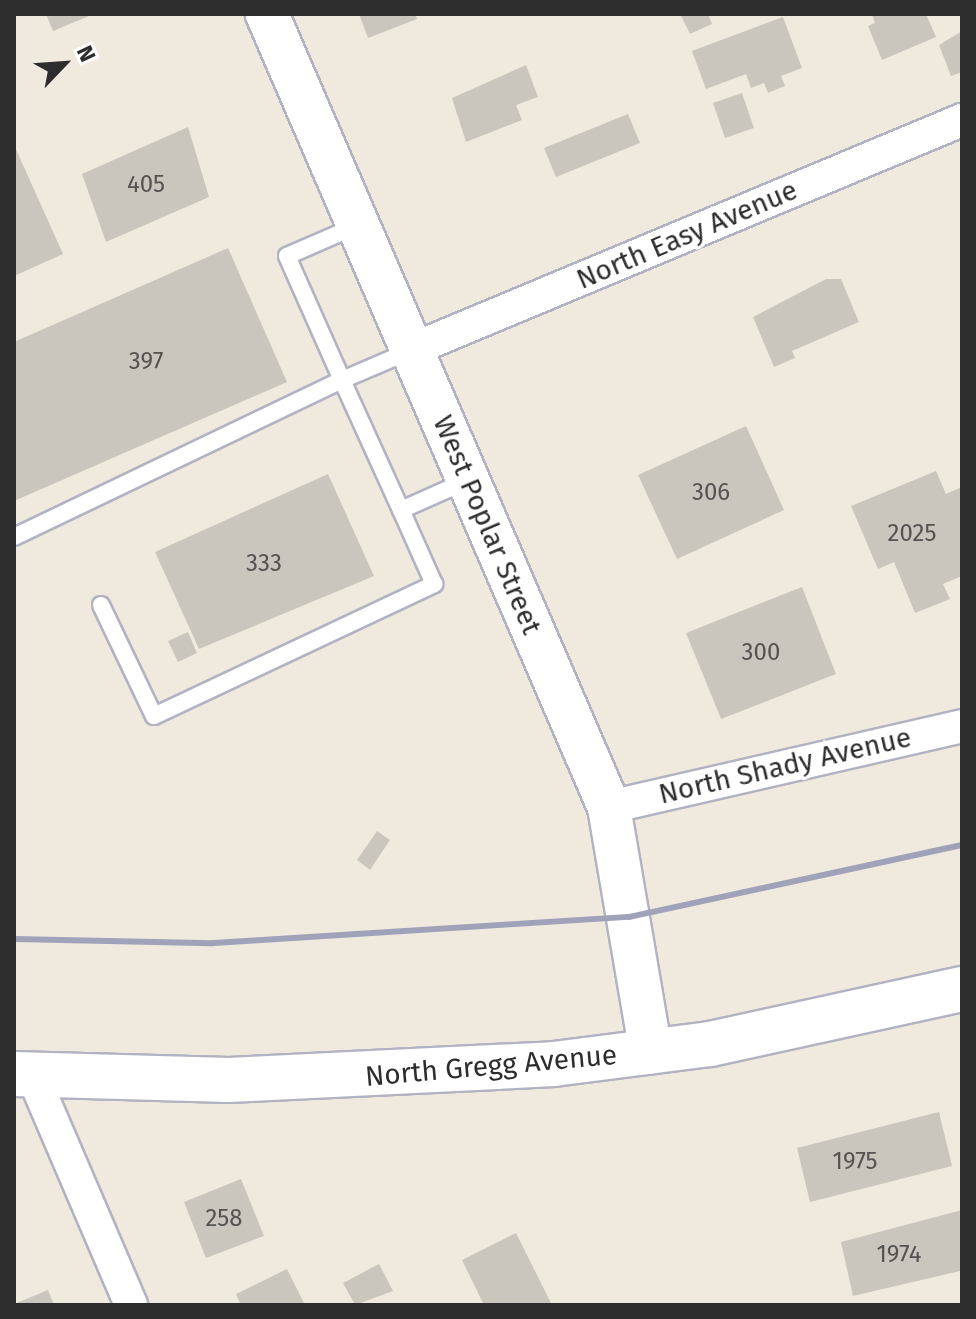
<!DOCTYPE html>
<style>
body{margin:0}
#map{position:relative;width:976px;height:1319px;overflow:hidden;background:#f0e9de;font-family:"Fira Sans",sans-serif}
div>[style]{position:absolute}
.building>*{inset:0;background:#cbc6bd}
.roads{filter:drop-shadow(2px 0 #b2b3c2) drop-shadow(-2px 0 #b2b3c2) drop-shadow(0 2px #b2b3c2) drop-shadow(0 -2px #b2b3c2)}
.service>*{height:16px;margin:-8px;padding:0 8px;transform-origin:8px;border-radius:8px;background:#fff}
.minor>*{height:32px;margin:-16px;padding:0 16px;transform-origin:16px;border-radius:16px;background:#fff}
.tertiary>*{height:42px;margin:-21px;padding:0 21px;transform-origin:21px;border-radius:21px;background:#fff}
.secondary>*{height:44px;margin:-22px;padding:0 22px;transform-origin:22px;border-radius:22px;background:#fff}
.rail>*{height:6px;margin:-3px;padding:0 3px;transform-origin:3px;border-radius:3px;background:#9fa2b9}
span{translate:-50% -50%;white-space:nowrap;text-align:center;line-height:1.15;-webkit-text-stroke:6px #fff;paint-order:stroke}
.number-label{font-size:24px;color:#545351}
.number-label span{-webkit-text-stroke-width:0}
.street-label{font-size:28px;color:#2d2d2d}
.frame{position:absolute;inset:0;border:16px solid #2d2d2d;pointer-events:none}
.north{position:absolute;left:24px;top:24px;width:80px;height:80px;-webkit-text-stroke:6px #fff;paint-order:stroke;rotate:65deg;font-size:22px;font-weight:700;line-height:32px;text-align:center;color:#2d2d2d}
.north::after{content:'';display:block;margin:auto;width:28px;height:36px;background:#2d2d2d;clip-path:polygon(50% 0,100% 100%,50% 72%,0 100%)}
</style>
<div id="map">
<div class="building">
<div style="clip-path:polygon(46px 14px,94px 14px,53px 31px)"></div>
<div style="clip-path:polygon(359px 14px,415px 14px,417px 19px,368px 38px)"></div>
<div style="clip-path:polygon(680px 14px,708px 14px,712px 24px,690px 34px)"></div>
<div style="clip-path:polygon(872px 14px,926px 14px,936px 37px,882px 60px,868px 26px,875px 23px)"></div>
<div style="clip-path:polygon(783px 17px,802px 68px,781px 76px,785px 86px,768px 93px,764px 83px,751px 88px,746px 74px,706px 89px,692px 51px)"></div>
<div style="clip-path:polygon(962px 31px,962px 72px,951px 76px,939px 45px)"></div>
<div style="clip-path:polygon(526px 65px,538px 97px,516px 105px,522px 120px,466px 142px,452px 98px)"></div>
<div style="clip-path:polygon(742px 93px,754px 128px,725px 138px,713px 103px)"></div>
<div style="clip-path:polygon(628px 114px,640px 143px,556px 177px,544px 148px)"></div>
<div style="clip-path:polygon(188px 127px,209px 197px,106px 242px,82px 174px)"></div>
<div style="clip-path:polygon(14px 145px,63px 254px,14px 276px)"></div>
<div style="clip-path:polygon(228px 248px,287px 382px,14px 501px,14px 342px)"></div>
<div style="clip-path:polygon(826px 279px,841px 279px,859px 322px,792px 351px,795px 358px,774px 367px,753px 317px)"></div>
<div style="clip-path:polygon(746px 426px,784px 510px,677px 559px,638px 475px)"></div>
<div style="clip-path:polygon(936px 471px,946px 494px,962px 487px,962px 576px,943px 584px,950px 599px,915px 613px,894px 562px,878px 569px,851px 506px)"></div>
<div style="clip-path:polygon(328px 474px,374px 576px,199px 649px,155px 552px)"></div>
<div style="clip-path:polygon(802px 587px,836px 674px,721px 719px,686px 633px)"></div>
<div style="clip-path:polygon(188px 632px,197px 653px,178px 662px,168px 641px)"></div>
<div style="clip-path:polygon(377px 831px,390px 840px,370px 870px,357px 860px)"></div>
<div style="clip-path:polygon(939px 1112px,952px 1166px,810px 1202px,797px 1148px)"></div>
<div style="clip-path:polygon(241px 1179px,264px 1236px,206px 1258px,184px 1202px)"></div>
<div style="clip-path:polygon(962px 1210px,960px 1271px,853px 1296px,841px 1242px)"></div>
<div style="clip-path:polygon(516px 1233px,552px 1305px,484px 1305px,462px 1260px)"></div>
<div style="clip-path:polygon(379px 1264px,393px 1291px,355px 1305px,343px 1283px)"></div>
<div style="clip-path:polygon(287px 1269px,305px 1305px,241px 1305px,236px 1294px)"></div>
<div style="clip-path:polygon(48px 1290px,54px 1305px,14px 1305px,14px 1304px)"></div>
</div>
<div class="roads">
<div class="service">
<div style="left:356px;top:226px;width:75px;rotate:156.5deg"></div>
<div style="left:287px;top:256px;width:136px;rotate:66.1deg"></div>
<div style="left:342px;top:380px;width:74px;rotate:-23.1deg"></div>
<div style="left:14px;top:537px;width:364px;rotate:-25.6deg"></div>
<div style="left:342px;top:380px;width:143px;rotate:65.6deg"></div>
<div style="left:101px;top:605px;width:123px;rotate:64.5deg"></div>
<div style="left:154px;top:716px;width:310px;rotate:-25.2deg"></div>
<div style="left:434px;top:584px;width:81px;rotate:-114deg"></div>
<div style="left:401px;top:510px;width:71px;rotate:-24deg"></div>
</div>
<div class="minor">
<div style="left:411px;top:350px;width:597px;rotate:-22.66deg"></div>
<div style="left:609px;top:807px;width:362px;rotate:-12.9deg"></div>
<div style="left:33px;top:1076px;width:249px;rotate:66.8deg"></div>
</div>
<div class="tertiary">
<div style="left:267px;top:14px;width:864px;rotate:66.67deg"></div>
<div style="left:609px;top:807px;width:249px;rotate:80.3deg"></div>
</div>
<div class="secondary">
<div style="left:14px;top:1074px;width:215px;rotate:1.6deg"></div>
<div style="left:229px;top:1080px;width:325px;rotate:-2.8deg"></div>
<div style="left:554px;top:1064px;width:157px;rotate:-7.3deg"></div>
<div style="left:710px;top:1044px;width:258px;rotate:-12.3deg"></div>
</div>
</div>
<div class="rail">
<div style="left:14px;top:939px;width:199px;rotate:1.2deg"></div>
<div style="left:213px;top:943px;width:417px;rotate:-3.6deg"></div>
<div style="left:629px;top:917px;width:341px;rotate:-12.2deg"></div>
</div>
<div class="number-label">
<span style="left:146px;top:185px">405</span>
<span style="left:146px;top:362px">397</span>
<span style="left:711px;top:493px">306</span>
<span style="left:912px;top:534px">2025</span>
<span style="left:264px;top:564px">333</span>
<span style="left:761px;top:653px">300</span>
<span style="left:855px;top:1162px">1975</span>
<span style="left:224px;top:1219px">258</span>
<span style="left:899px;top:1255px">1974</span>
</div>
<div class="street-label">
<span style="left:687px;top:235px;rotate:-23deg">North Easy Avenue</span>
<span style="left:487px;top:525px;rotate:67deg">West Poplar Street</span>
<span style="left:785px;top:766px;rotate:-13deg">North Shady Avenue</span>
<span style="left:491px;top:1066px;rotate:-5deg">North Gregg Avenue</span>
</div>
<div class="frame"></div>
<div class="north">N</div>
</div>
